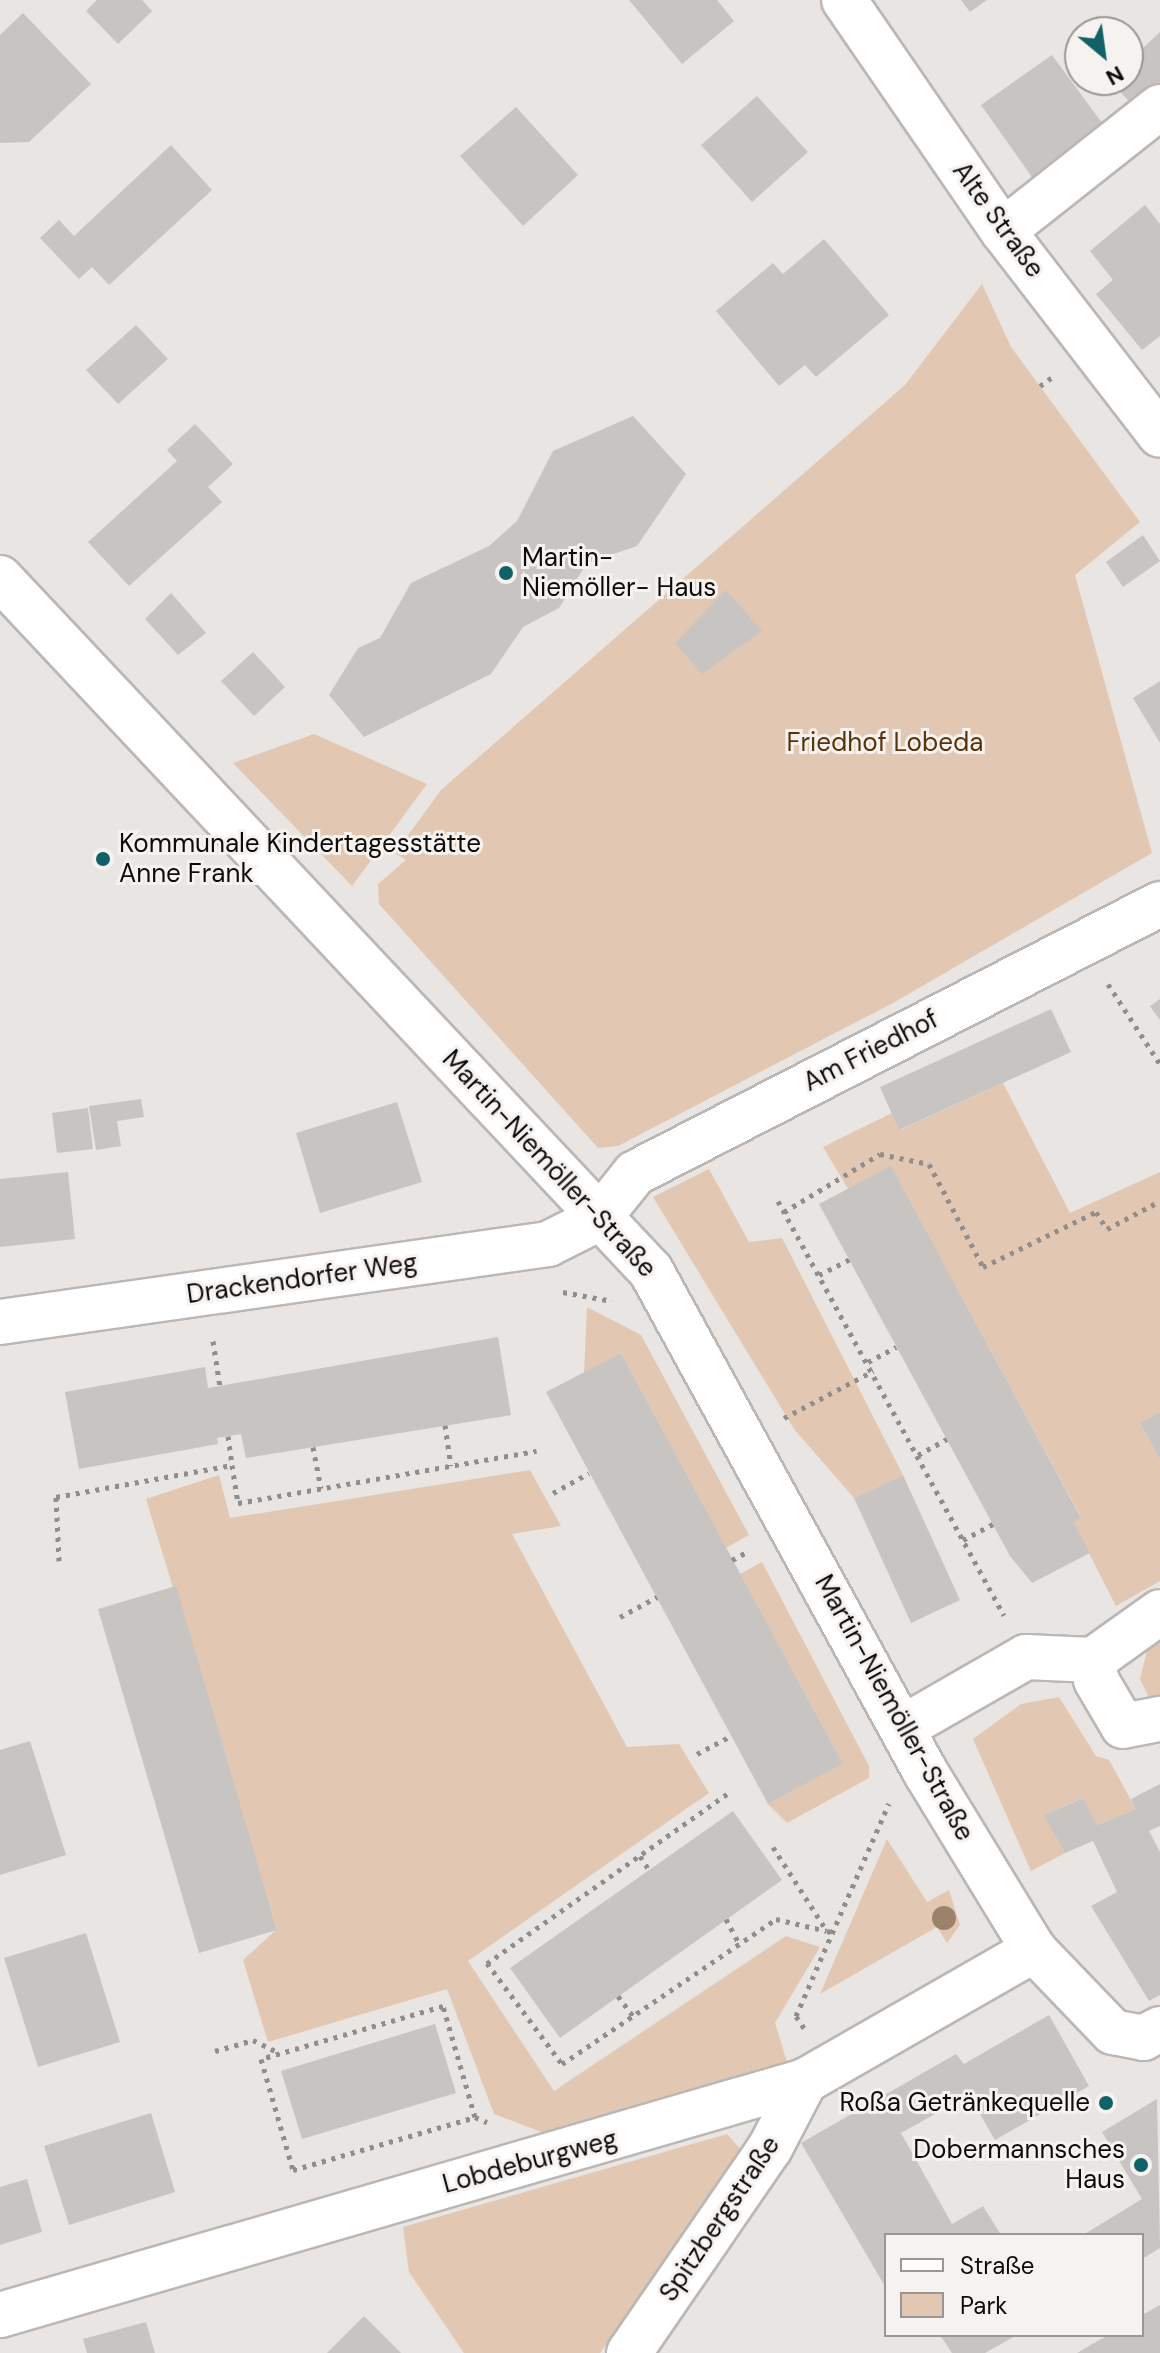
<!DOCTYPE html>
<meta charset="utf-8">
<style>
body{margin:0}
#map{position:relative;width:1160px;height:2353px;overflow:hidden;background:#e9e5e2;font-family:"DM Sans",sans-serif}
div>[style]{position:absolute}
.green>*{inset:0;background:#e2c8b2}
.building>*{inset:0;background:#c8c4c1}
.path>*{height:5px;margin-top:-2.5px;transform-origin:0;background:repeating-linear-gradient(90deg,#908d8b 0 4px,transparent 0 10px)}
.roads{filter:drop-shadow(2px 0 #bab7b4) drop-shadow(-2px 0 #bab7b4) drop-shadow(0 2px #bab7b4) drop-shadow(0 -2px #bab7b4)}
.minor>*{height:44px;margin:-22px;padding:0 22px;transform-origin:22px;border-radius:22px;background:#fff}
.trees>*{width:24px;height:24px;margin:-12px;border-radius:50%;background:#9a836a}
.dots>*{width:22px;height:22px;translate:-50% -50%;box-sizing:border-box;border:4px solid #f6f2ef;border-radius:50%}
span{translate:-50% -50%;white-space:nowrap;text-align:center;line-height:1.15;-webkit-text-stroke:6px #f6f2ef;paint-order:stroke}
.street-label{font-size:26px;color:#0e0c0b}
.poi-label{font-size:26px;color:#0e0c0b}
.left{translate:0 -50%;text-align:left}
.right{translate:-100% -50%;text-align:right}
.park-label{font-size:26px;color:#5a3308}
.legend{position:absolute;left:884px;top:2233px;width:260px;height:104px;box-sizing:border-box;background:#f6f2ef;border:2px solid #999694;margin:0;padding:10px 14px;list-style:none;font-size:24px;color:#0e0c0b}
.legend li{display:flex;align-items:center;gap:16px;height:40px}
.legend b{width:40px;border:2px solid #999694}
.north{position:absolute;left:1064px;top:16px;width:80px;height:80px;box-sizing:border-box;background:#f6f2ef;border:2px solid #999694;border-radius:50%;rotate:151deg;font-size:22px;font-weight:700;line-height:32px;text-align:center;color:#0e0c0b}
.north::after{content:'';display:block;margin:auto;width:28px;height:36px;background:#116168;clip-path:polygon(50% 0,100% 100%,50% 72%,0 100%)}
</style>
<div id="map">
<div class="green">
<div style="clip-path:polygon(982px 284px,1011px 347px,1140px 522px,1075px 575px,1152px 853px,893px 1003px,618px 1146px,598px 1148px,379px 904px,378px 884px,406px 860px,395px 853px,441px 790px,905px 385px)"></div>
<div style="clip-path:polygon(314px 734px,427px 784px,352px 886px,233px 763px)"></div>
<div style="clip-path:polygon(1003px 1083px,1070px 1213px,1160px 1172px,1160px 1412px,1140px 1423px,1160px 1460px,1160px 1581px,1116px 1606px,1073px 1522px,1081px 1517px,891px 1167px,848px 1189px,823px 1147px,892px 1113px,900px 1130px)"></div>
<div style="clip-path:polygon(709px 1169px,749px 1242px,782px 1238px,903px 1475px,854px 1498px,794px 1429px,653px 1197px)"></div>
<div style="clip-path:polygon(587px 1307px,641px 1335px,749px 1535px,726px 1548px,621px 1353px,584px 1373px)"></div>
<div style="clip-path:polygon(530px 1470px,561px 1526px,512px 1534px,627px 1747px,679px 1744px,709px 1793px,468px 1961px,554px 2091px,786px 1936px,820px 1947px,775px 2023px,787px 2062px,547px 2134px,494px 2114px,447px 1989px,268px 2042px,243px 1960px,277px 1929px,146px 1499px,219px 1475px,230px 1518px)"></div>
<div style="clip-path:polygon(762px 1562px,869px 1766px,869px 1778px,787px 1823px,768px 1804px,843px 1764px,740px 1574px)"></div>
<div style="clip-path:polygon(1160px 1632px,1160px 1706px,1154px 1708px,1140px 1679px,1150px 1639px)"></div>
<div style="clip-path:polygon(1059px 1697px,1096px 1756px,1109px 1760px,1136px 1809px,1097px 1825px,1082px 1798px,1045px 1815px,1065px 1853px,1031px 1871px,973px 1739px,1021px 1704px)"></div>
<div style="clip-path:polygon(887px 1839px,927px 1902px,949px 1890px,960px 1925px,947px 1943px,937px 1927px,820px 1994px)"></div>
<div style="clip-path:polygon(727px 2134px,742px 2151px,600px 2353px,464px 2353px,409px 2272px,403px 2227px)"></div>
</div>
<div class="building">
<div style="clip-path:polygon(97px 0,142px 0,152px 11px,118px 44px,86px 11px)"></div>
<div style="clip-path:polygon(629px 0,717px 0,734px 21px,682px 64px)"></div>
<div style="clip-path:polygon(961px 0,987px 0,970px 12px)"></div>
<div style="clip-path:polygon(23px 13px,91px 84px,29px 142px,0 143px,0 35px)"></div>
<div style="clip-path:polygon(1160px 32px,1160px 96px,1141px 114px,1109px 80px,1128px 80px,1128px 62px)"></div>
<div style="clip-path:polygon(1052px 55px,1111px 135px,1039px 187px,981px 105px)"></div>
<div style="clip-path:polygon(757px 96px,808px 152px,752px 202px,701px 145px)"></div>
<div style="clip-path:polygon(516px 107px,578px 175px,523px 226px,460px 156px)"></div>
<div style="clip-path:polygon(171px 145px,212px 190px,109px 285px,92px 267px,79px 279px,40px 238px,59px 220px,74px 236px)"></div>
<div style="clip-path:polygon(1145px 205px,1160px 224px,1160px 336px,1142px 350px,1096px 294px,1113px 280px,1090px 251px)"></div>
<div style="clip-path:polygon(824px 239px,889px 315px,816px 377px,805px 365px,779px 386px,716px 311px,773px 263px,783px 274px)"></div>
<div style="clip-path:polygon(136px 325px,168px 359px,118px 404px,86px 370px)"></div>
<div style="clip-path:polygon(633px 416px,686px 474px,637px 546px,587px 563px,559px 608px,523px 627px,491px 674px,364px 737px,329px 695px,358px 648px,380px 638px,411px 583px,489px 546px,517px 521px,553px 451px)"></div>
<div style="clip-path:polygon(195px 424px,233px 464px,208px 487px,222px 502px,129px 586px,88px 542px,177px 461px,167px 450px)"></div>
<div style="clip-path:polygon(1143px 535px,1160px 561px,1123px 587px,1106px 562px)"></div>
<div style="clip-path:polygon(726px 590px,762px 631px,702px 674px,675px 643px)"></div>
<div style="clip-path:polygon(171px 593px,206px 633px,178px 655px,145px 619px)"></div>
<div style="clip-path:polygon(253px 652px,285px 687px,254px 716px,221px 681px)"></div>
<div style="clip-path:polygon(1160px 681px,1160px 743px,1133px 698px)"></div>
<div style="clip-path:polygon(1160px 999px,1160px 1020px,1150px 1006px)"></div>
<div style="clip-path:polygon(1051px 1009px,1071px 1052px,899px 1130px,880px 1087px)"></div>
<div style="clip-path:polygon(141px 1099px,144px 1117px,117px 1121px,121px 1146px,96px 1150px,89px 1106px)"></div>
<div style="clip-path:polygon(397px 1102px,422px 1182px,320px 1213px,296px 1133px)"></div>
<div style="clip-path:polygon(88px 1108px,93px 1149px,57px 1153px,52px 1113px)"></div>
<div style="clip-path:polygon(891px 1166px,1081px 1518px,1073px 1522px,1090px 1553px,1032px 1583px,1010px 1556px,819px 1204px)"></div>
<div style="clip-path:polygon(68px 1172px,75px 1239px,0 1247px,0 1179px)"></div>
<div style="clip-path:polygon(498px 1337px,511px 1415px,246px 1458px,241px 1434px,217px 1438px,218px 1444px,79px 1469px,65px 1392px,205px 1367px,208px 1388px)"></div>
<div style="clip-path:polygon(621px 1353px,843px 1764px,768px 1804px,546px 1392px)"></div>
<div style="clip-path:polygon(1160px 1412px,1160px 1460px,1140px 1423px)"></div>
<div style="clip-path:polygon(903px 1475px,960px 1600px,911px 1623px,854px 1498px)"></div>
<div style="clip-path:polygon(176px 1586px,277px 1930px,199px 1953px,98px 1609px)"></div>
<div style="clip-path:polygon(30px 1741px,66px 1855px,0 1875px,0 1750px)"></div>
<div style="clip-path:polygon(1160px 1784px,1160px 1826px,1149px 1831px,1160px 1852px,1160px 1995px,1149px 2001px,1091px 1906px,1117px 1892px,1093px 1841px,1065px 1853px,1044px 1815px,1083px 1798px,1097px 1825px,1136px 1809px,1131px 1799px)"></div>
<div style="clip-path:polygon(733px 1811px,782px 1880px,560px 2038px,510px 1968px)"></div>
<div style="clip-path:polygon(86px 1933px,120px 2042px,38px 2067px,4px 1958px)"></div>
<div style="clip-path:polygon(1049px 2015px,1089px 2086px,995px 2140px,969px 2095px,901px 2133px,952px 2224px,983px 2206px,1001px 2235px,886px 2235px,886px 2288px,801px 2143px,956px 2054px,964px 2064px)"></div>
<div style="clip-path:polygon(435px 2024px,456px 2093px,302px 2139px,281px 2071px)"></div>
<div style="clip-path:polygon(1157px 2099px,1160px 2248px,1142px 2259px,1142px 2235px,1083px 2235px,1142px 2199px,1102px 2132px)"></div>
<div style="clip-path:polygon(151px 2113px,175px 2192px,69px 2225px,44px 2146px)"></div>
<div style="clip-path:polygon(27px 2179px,42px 2232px,0 2245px,0 2187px)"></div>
<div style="clip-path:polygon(1160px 2305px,1160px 2353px,1077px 2353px,1108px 2335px,1142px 2335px,1142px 2315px)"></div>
<div style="clip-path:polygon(364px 2316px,401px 2353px,327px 2353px)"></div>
<div style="clip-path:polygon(146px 2322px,155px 2353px,87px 2353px,83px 2339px)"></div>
<div style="clip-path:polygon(940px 2335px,1017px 2335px,985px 2353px,952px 2353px)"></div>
</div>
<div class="path">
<div style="left:1040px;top:386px;width:19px;rotate:-36deg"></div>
<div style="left:1108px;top:984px;width:95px;rotate:57deg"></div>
<div style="left:778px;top:1201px;width:472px;rotate:61.4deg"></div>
<div style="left:784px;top:1212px;width:112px;rotate:-31.1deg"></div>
<div style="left:880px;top:1154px;width:50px;rotate:11.5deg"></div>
<div style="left:929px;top:1164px;width:116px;rotate:62.3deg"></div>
<div style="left:983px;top:1267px;width:126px;rotate:-26deg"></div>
<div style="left:1096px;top:1212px;width:20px;rotate:57deg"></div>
<div style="left:1107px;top:1229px;width:60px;rotate:-27.8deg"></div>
<div style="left:819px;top:1275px;width:34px;rotate:-27deg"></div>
<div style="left:563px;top:1292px;width:50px;rotate:10.4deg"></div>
<div style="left:213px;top:1341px;width:47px;rotate:81.3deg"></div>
<div style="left:868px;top:1362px;width:32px;rotate:-28deg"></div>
<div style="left:784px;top:1418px;width:101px;rotate:-27.8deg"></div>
<div style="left:445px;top:1425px;width:41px;rotate:81.7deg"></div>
<div style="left:228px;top:1436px;width:29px;rotate:82deg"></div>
<div style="left:313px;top:1447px;width:42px;rotate:79deg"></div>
<div style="left:918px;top:1455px;width:33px;rotate:-29deg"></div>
<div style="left:553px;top:1493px;width:41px;rotate:-29.1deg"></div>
<div style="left:963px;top:1540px;width:34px;rotate:-28deg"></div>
<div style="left:732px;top:1560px;width:19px;rotate:-28deg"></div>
<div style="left:59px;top:1561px;width:64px;rotate:-92.7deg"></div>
<div style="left:56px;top:1497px;width:179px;rotate:-10.3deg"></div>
<div style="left:232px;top:1465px;width:38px;rotate:81deg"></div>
<div style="left:238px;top:1503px;width:303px;rotate:-9.9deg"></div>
<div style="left:620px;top:1617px;width:42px;rotate:-28.4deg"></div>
<div style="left:697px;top:1754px;width:38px;rotate:-28deg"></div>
<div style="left:727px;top:1794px;width:294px;rotate:144.8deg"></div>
<div style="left:487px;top:1963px;width:126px;rotate:53.4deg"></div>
<div style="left:562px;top:2064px;width:258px;rotate:-34.1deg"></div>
<div style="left:776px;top:1919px;width:52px;rotate:13.2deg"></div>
<div style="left:773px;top:1847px;width:100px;rotate:57.3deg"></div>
<div style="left:827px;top:1931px;width:9px;rotate:13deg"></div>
<div style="left:640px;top:1856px;width:17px;rotate:57deg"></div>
<div style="left:726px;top:1919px;width:27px;rotate:62deg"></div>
<div style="left:618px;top:1996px;width:25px;rotate:53deg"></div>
<div style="left:804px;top:2028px;width:14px;rotate:-124deg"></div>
<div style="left:796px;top:2016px;width:232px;rotate:-66.4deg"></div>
<div style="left:215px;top:2051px;width:40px;rotate:-16deg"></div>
<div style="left:253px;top:2040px;width:30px;rotate:26deg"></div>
<div style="left:475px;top:2117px;width:116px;rotate:-106.1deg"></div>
<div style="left:443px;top:2006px;width:190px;rotate:163.8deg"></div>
<div style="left:261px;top:2059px;width:116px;rotate:73.9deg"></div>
<div style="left:293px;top:2170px;width:190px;rotate:-16.2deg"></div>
<div style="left:475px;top:2117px;width:13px;rotate:23deg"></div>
</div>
<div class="roads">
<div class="minor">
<div style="left:844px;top:0;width:280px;rotate:55.5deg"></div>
<div style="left:1003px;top:231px;width:257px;rotate:52.4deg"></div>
<div style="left:1003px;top:231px;width:200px;rotate:-38.3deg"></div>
<div style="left:0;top:578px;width:951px;rotate:46.79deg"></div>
<div style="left:651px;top:1271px;width:572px;rotate:61.29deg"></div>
<div style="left:926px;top:1773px;width:207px;rotate:58.6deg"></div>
<div style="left:1034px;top:1950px;width:114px;rotate:46.1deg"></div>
<div style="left:1113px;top:2032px;width:31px;rotate:11deg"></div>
<div style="left:1143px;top:2038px;width:19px;rotate:-28deg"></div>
<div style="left:0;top:1322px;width:554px;rotate:-8.1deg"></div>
<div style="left:548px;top:1244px;width:56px;rotate:-26.6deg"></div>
<div style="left:598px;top:1219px;width:59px;rotate:-51.2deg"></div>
<div style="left:635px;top:1173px;width:590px;rotate:-27.13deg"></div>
<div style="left:1093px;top:1660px;width:20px;rotate:81deg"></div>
<div style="left:1096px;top:1680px;width:53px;rotate:59.6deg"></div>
<div style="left:1123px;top:1726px;width:38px;rotate:-11deg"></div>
<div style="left:902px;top:1728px;width:143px;rotate:-29.8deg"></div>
<div style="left:1026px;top:1657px;width:67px;rotate:2.6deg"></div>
<div style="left:1093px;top:1660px;width:82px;rotate:-35.6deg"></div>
<div style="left:0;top:2315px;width:838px;rotate:-16.21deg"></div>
<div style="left:805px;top:2081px;width:264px;rotate:-29.8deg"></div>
<div style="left:629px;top:2353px;width:249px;rotate:-55.5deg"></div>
<div style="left:770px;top:2148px;width:76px;rotate:-62.4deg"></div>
</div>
</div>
<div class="trees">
<div style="left:944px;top:1918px"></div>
</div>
<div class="dots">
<div style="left:506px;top:573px;background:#116168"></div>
<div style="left:103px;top:859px;background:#116168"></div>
<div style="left:1106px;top:2103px;background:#116168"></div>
<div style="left:1141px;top:2165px;background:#116168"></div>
</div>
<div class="street-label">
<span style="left:998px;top:220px;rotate:54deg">Alte Straße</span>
<span style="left:871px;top:1051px;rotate:-27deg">Am Friedhof</span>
<span style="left:549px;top:1164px;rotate:47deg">Martin-Niemöller-Straße</span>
<span style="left:302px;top:1279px;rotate:-8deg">Drackendorfer Weg</span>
<span style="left:894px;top:1708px;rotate:61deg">Martin-Niemöller-Straße</span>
<span style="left:530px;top:2162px;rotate:-15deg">Lobdeburgweg</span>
<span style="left:720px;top:2219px;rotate:-56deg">Spitzbergstraße</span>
</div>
<div class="poi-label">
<span class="left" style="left:522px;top:573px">Martin-<br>Niemöller- Haus</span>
<span class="left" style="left:119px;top:859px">Kommunale Kindertagesstätte<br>Anne Frank</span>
<span class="right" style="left:1090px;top:2103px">Roßa Getränkequelle</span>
<span class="right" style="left:1125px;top:2165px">Dobermannsches<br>Haus</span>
</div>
<div class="park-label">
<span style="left:885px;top:743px">Friedhof Lobeda</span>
</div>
<ul class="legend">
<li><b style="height:10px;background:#fff"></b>Straße</li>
<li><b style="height:22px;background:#e2c8b2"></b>Park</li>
</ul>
<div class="north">N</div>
</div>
